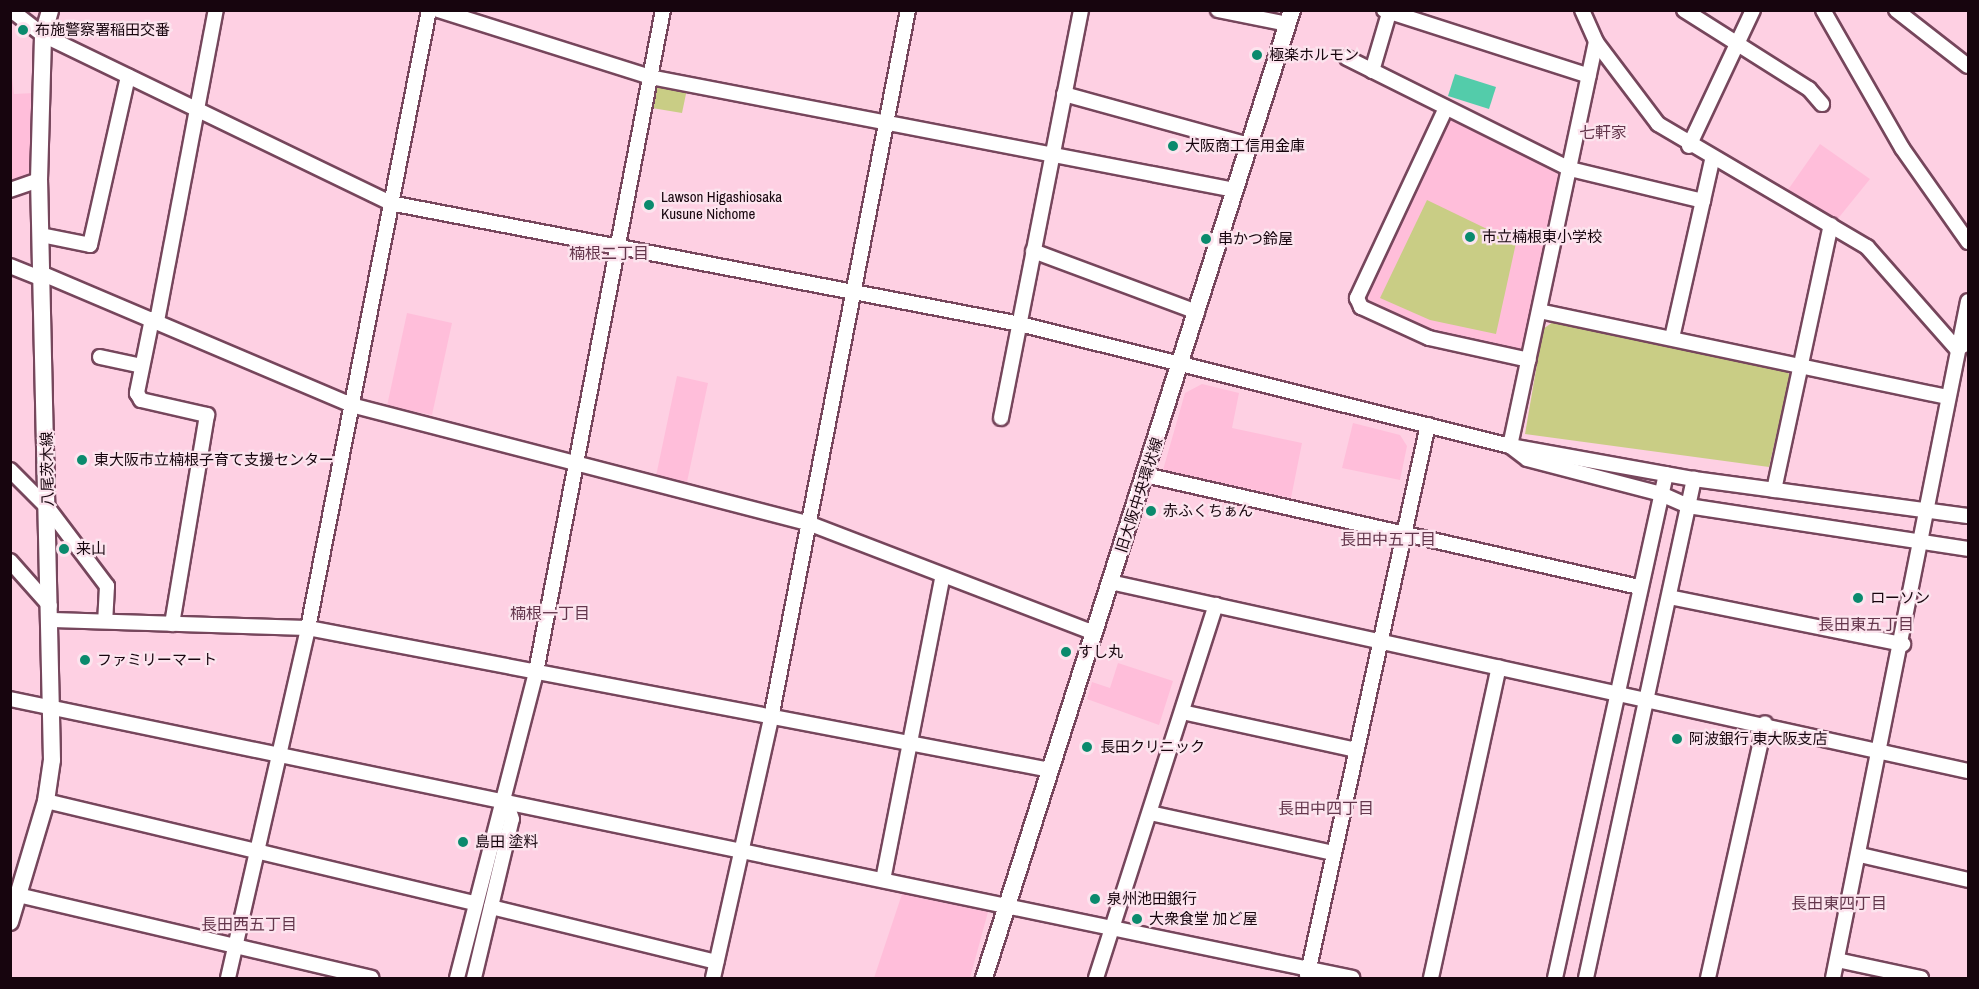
<!DOCTYPE html>
<meta charset="utf-8">
<style>
body{margin:0}
#map{position:relative;width:1979px;height:989px;overflow:hidden;background:#fed0e3;font-family:"Archivo Narrow","Noto Sans JP",sans-serif}
div>[style]{position:absolute}
.built>*{inset:0;background:#ffbeda}
.green>*{inset:0;background:#c9cd85}
.water>*{inset:0;background:#53ccaa}
.roads{filter:drop-shadow(2px 0 #76465c) drop-shadow(-2px 0 #76465c) drop-shadow(0 2px #76465c) drop-shadow(0 -2px #76465c)}
.minor>*{height:14px;margin:-7px;padding:0 7px;transform-origin:7px;border-radius:7px;background:#fff}
.major>*{height:16px;margin:-8px;padding:0 8px;transform-origin:8px;border-radius:8px;background:#fff}
.dots>*{width:16px;height:16px;translate:-50% -50%;box-sizing:border-box;border:3px solid #fce4ee;border-radius:50%}
span{translate:-50% -50%;white-space:nowrap;text-align:center;line-height:1.15;-webkit-text-stroke:4.5px #fce4ee;paint-order:stroke}
.poi-label{font-size:15px;color:#17050e}
.left{translate:0 -50%;text-align:left}
.street-label{font-size:15px;color:#17050e}
.neighbourhood-label{font-size:16px;color:#64364c}
.frame{position:absolute;inset:0;border:12px solid #17050e;pointer-events:none}
</style>
<div id="map">
<div class="built">
<div style="clip-path:polygon(10px 61px,14px 94px,34px 93px,34px 170px,10px 184px)"></div>
<div style="clip-path:polygon(1455px 118px,1555px 166px,1560px 176px,1524px 346px,1516px 351px,1425px 329px,1365px 298px,1445px 121px)"></div>
<div style="clip-path:polygon(1820px 144px,1870px 179px,1836px 221px,1785px 194px)"></div>
<div style="clip-path:polygon(407px 313px,452px 323px,432px 415px,387px 406px)"></div>
<div style="clip-path:polygon(677px 376px,708px 383px,687px 482px,656px 476px)"></div>
<div style="clip-path:polygon(1202px 384px,1239px 393px,1232px 428px,1302px 443px,1291px 498px,1163px 470px,1185px 393px)"></div>
<div style="clip-path:polygon(1353px 423px,1400px 435px,1407px 446px,1400px 480px,1342px 468px)"></div>
<div style="clip-path:polygon(1118px 663px,1173px 681px,1159px 725px,1087px 699px,1092px 682px,1110px 688px)"></div>
<div style="clip-path:polygon(902px 894px,988px 912px,970px 978px,874px 978px)"></div>
</div>
<div class="green">
<div style="clip-path:polygon(655px 83px,687px 89px,682px 113px,652px 108px)"></div>
<div style="clip-path:polygon(1427px 200px,1516px 243px,1496px 334px,1430px 320px,1380px 298px)"></div>
<div style="clip-path:polygon(1553px 322px,1786px 370px,1790px 376px,1769px 467px,1525px 434px,1543px 329px)"></div>
</div>
<div class="water">
<div style="clip-path:polygon(1455px 74px,1496px 87px,1489px 109px,1448px 96px)"></div>
</div>
<div class="roads">
<div class="minor">
<div style="left:11px;top:10px;width:41px;rotate:38deg"></div>
<div style="left:43px;top:35px;width:386px;rotate:25.8deg"></div>
<div style="left:390px;top:203px;width:642px;rotate:10.87deg"></div>
<div style="left:1020px;top:324px;width:505px;rotate:13.98deg"></div>
<div style="left:1510px;top:446px;width:187px;rotate:10.2deg"></div>
<div style="left:1694px;top:479px;width:276px;rotate:7.7deg"></div>
<div style="left:438px;top:10px;width:222px;rotate:17.5deg"></div>
<div style="left:650px;top:77px;width:596px;rotate:10.93deg"></div>
<div style="left:1218px;top:10px;width:71px;rotate:11.3deg"></div>
<div style="left:1384px;top:10px;width:215px;rotate:17.8deg"></div>
<div style="left:1582px;top:10px;width:35px;rotate:66deg"></div>
<div style="left:1596px;top:42px;width:103px;rotate:52.9deg"></div>
<div style="left:1658px;top:124px;width:243px;rotate:30.5deg"></div>
<div style="left:1867px;top:247px;width:136px;rotate:48.6deg"></div>
<div style="left:1957px;top:349px;width:13px;rotate:-29deg"></div>
<div style="left:1684px;top:10px;width:148px;rotate:32.3deg"></div>
<div style="left:1809px;top:89px;width:20px;rotate:49deg"></div>
<div style="left:1823px;top:10px;width:159px;rotate:60.2deg"></div>
<div style="left:1902px;top:148px;width:115px;rotate:54.9deg"></div>
<div style="left:1896px;top:10px;width:91px;rotate:37.9deg"></div>
<div style="left:1347px;top:58px;width:249px;rotate:26.5deg"></div>
<div style="left:1570px;top:169px;width:137px;rotate:13.5deg"></div>
<div style="left:1372px;top:71px;width:64px;rotate:-73.6deg"></div>
<div style="left:1064px;top:94px;width:192px;rotate:15.4deg"></div>
<div style="left:1445px;top:110px;width:208px;rotate:115.1deg"></div>
<div style="left:1357px;top:298px;width:10px;rotate:66deg"></div>
<div style="left:1361px;top:307px;width:75px;rotate:24.5deg"></div>
<div style="left:1429px;top:338px;width:102px;rotate:12.4deg"></div>
<div style="left:1689px;top:146px;width:150px;rotate:-64.8deg"></div>
<div style="left:10px;top:190px;width:31px;rotate:-19deg"></div>
<div style="left:41px;top:235px;width:50px;rotate:11.5deg"></div>
<div style="left:90px;top:245px;width:173px;rotate:-77.3deg"></div>
<div style="left:1033px;top:251px;width:175px;rotate:20.4deg"></div>
<div style="left:10px;top:266px;width:35px;rotate:22deg"></div>
<div style="left:43px;top:274px;width:335px;rotate:23deg"></div>
<div style="left:351px;top:405px;width:472px;rotate:14.5deg"></div>
<div style="left:808px;top:523px;width:306px;rotate:21deg"></div>
<div style="left:1539px;top:311px;width:418px;rotate:11.9deg"></div>
<div style="left:152px;top:319px;width:76px;rotate:101.5deg"></div>
<div style="left:137px;top:393px;width:8px;rotate:60deg"></div>
<div style="left:141px;top:400px;width:68px;rotate:12.8deg"></div>
<div style="left:207px;top:415px;width:212px;rotate:99.5deg"></div>
<div style="left:157px;top:321px;width:317px;rotate:-79.3deg"></div>
<div style="left:1672px;top:338px;width:182px;rotate:-77.3deg"></div>
<div style="left:100px;top:357px;width:43px;rotate:12.1deg"></div>
<div style="left:1001px;top:418px;width:416px;rotate:-78.9deg"></div>
<div style="left:1510px;top:446px;width:21px;rotate:37deg"></div>
<div style="left:1527px;top:459px;width:138px;rotate:14.6deg"></div>
<div style="left:1661px;top:494px;width:30px;rotate:24deg"></div>
<div style="left:1688px;top:506px;width:283px;rotate:8.7deg"></div>
<div style="left:1510px;top:446px;width:413px;rotate:-78deg"></div>
<div style="left:10px;top:470px;width:54px;rotate:45deg"></div>
<div style="left:48px;top:508px;width:98px;rotate:52.9deg"></div>
<div style="left:107px;top:586px;width:35px;rotate:93deg"></div>
<div style="left:1145px;top:475px;width:507px;rotate:12.77deg"></div>
<div style="left:1774px;top:490px;width:271px;rotate:-77.9deg"></div>
<div style="left:10px;top:561px;width:60px;rotate:48.4deg"></div>
<div style="left:1110px;top:582px;width:879px;rotate:12.42deg"></div>
<div style="left:1669px;top:597px;width:239px;rotate:11.4deg"></div>
<div style="left:52px;top:620px;width:256px;rotate:1.8deg"></div>
<div style="left:308px;top:628px;width:755px;rotate:10.83deg"></div>
<div style="left:10px;top:699px;width:1371px;rotate:11.74deg"></div>
<div style="left:1182px;top:712px;width:179px;rotate:12.3deg"></div>
<div style="left:46px;top:801px;width:441px;rotate:13.4deg"></div>
<div style="left:1150px;top:813px;width:188px;rotate:12.3deg"></div>
<div style="left:1860px;top:855px;width:111px;rotate:13deg"></div>
<div style="left:883px;top:880px;width:308px;rotate:-78.9deg"></div>
<div style="left:18px;top:895px;width:363px;rotate:13.2deg"></div>
<div style="left:491px;top:907px;width:232px;rotate:13.7deg"></div>
<div style="left:1837px;top:960px;width:86px;rotate:12.1deg"></div>
<div style="left:1307px;top:977px;width:565px;rotate:-77.64deg"></div>
<div style="left:228px;top:978px;width:359px;rotate:-77.1deg"></div>
<div style="left:308px;top:628px;width:630px;rotate:-78.92deg"></div>
<div style="left:457px;top:978px;width:316px;rotate:-75.5deg"></div>
<div style="left:536px;top:672px;width:674px;rotate:-79.14deg"></div>
<div style="left:474px;top:978px;width:163px;rotate:-76.6deg"></div>
<div style="left:512px;top:819px;width:18px;rotate:-109deg"></div>
<div style="left:713px;top:978px;width:266px;rotate:-77.4deg"></div>
<div style="left:771px;top:718px;width:721px;rotate:-79.05deg"></div>
<div style="left:1096px;top:978px;width:392px;rotate:-72.2deg"></div>
<div style="left:1431px;top:978px;width:318px;rotate:-77.7deg"></div>
<div style="left:1555px;top:978px;width:516px;rotate:-77.58deg"></div>
<div style="left:1586px;top:978px;width:511px;rotate:-77.79deg"></div>
<div style="left:1708px;top:978px;width:261px;rotate:-77.4deg"></div>
<div style="left:1833px;top:978px;width:690px;rotate:-78.72deg"></div>
</div>
<div class="major">
<div style="left:10px;top:922px;width:126px;rotate:-73.4deg"></div>
<div style="left:46px;top:801px;width:41px;rotate:-81.7deg"></div>
<div style="left:52px;top:760px;width:580px;rotate:-91.28deg"></div>
<div style="left:39px;top:180px;width:145px;rotate:-88.4deg"></div>
<div style="left:43px;top:35px;width:26px;rotate:-74deg"></div>
<div style="left:984px;top:978px;width:1016px;rotate:-72.35deg"></div>
</div>
</div>
<div class="dots">
<div style="left:23px;top:30px;background:#0a8a6d"></div>
<div style="left:1257px;top:55px;background:#0a8a6d"></div>
<div style="left:1173px;top:146px;background:#0a8a6d"></div>
<div style="left:649px;top:205px;background:#0a8a6d"></div>
<div style="left:1470px;top:237px;background:#0a8a6d"></div>
<div style="left:1206px;top:239px;background:#0a8a6d"></div>
<div style="left:82px;top:460px;background:#0a8a6d"></div>
<div style="left:1151px;top:511px;background:#0a8a6d"></div>
<div style="left:64px;top:549px;background:#0a8a6d"></div>
<div style="left:1858px;top:598px;background:#0a8a6d"></div>
<div style="left:1066px;top:652px;background:#0a8a6d"></div>
<div style="left:85px;top:660px;background:#0a8a6d"></div>
<div style="left:1677px;top:739px;background:#0a8a6d"></div>
<div style="left:1087px;top:747px;background:#0a8a6d"></div>
<div style="left:463px;top:842px;background:#0a8a6d"></div>
<div style="left:1095px;top:899px;background:#0a8a6d"></div>
<div style="left:1137px;top:919px;background:#0a8a6d"></div>
</div>
<div class="poi-label">
<span class="left" style="left:35px;top:30px">布施警察署稲田交番</span>
<span class="left" style="left:1269px;top:55px">極楽ホルモン</span>
<span class="left" style="left:1185px;top:146px">大阪商工信用金庫</span>
<span class="left" style="left:661px;top:205px">Lawson Higashiosaka<br>Kusune Nichome</span>
<span class="left" style="left:1482px;top:237px">市立楠根東小学校</span>
<span class="left" style="left:1218px;top:239px">串かつ鈴屋</span>
<span class="left" style="left:94px;top:460px">東大阪市立楠根子育て支援センター</span>
<span class="left" style="left:1163px;top:511px">赤ふくちぁん</span>
<span class="left" style="left:76px;top:549px">来山</span>
<span class="left" style="left:1870px;top:598px">ローソン</span>
<span class="left" style="left:1078px;top:652px">すし丸</span>
<span class="left" style="left:97px;top:660px">ファミリーマート</span>
<span class="left" style="left:1689px;top:739px">阿波銀行 東大阪支店</span>
<span class="left" style="left:1100px;top:747px">長田クリニック</span>
<span class="left" style="left:475px;top:842px">島田 塗料</span>
<span class="left" style="left:1107px;top:899px">泉州池田銀行</span>
<span class="left" style="left:1149px;top:919px">大衆食堂 加ど屋</span>
</div>
<div class="street-label">
<span style="left:47px;top:469px;rotate:-91deg">八尾茨木線</span>
<span style="left:1139px;top:495px;rotate:-72deg">旧大阪中央環状線</span>
</div>
<div class="neighbourhood-label">
<span style="left:1603px;top:132px">七軒家</span>
<span style="left:609px;top:253px">楠根二丁目</span>
<span style="left:1388px;top:539px">長田中五丁目</span>
<span style="left:550px;top:613px">楠根一丁目</span>
<span style="left:1866px;top:624px">長田東五丁目</span>
<span style="left:1326px;top:808px">長田中四丁目</span>
<span style="left:1839px;top:903px">長田東四丁目</span>
<span style="left:249px;top:924px">長田西五丁目</span>
</div>
<div class="frame"></div>
</div>
